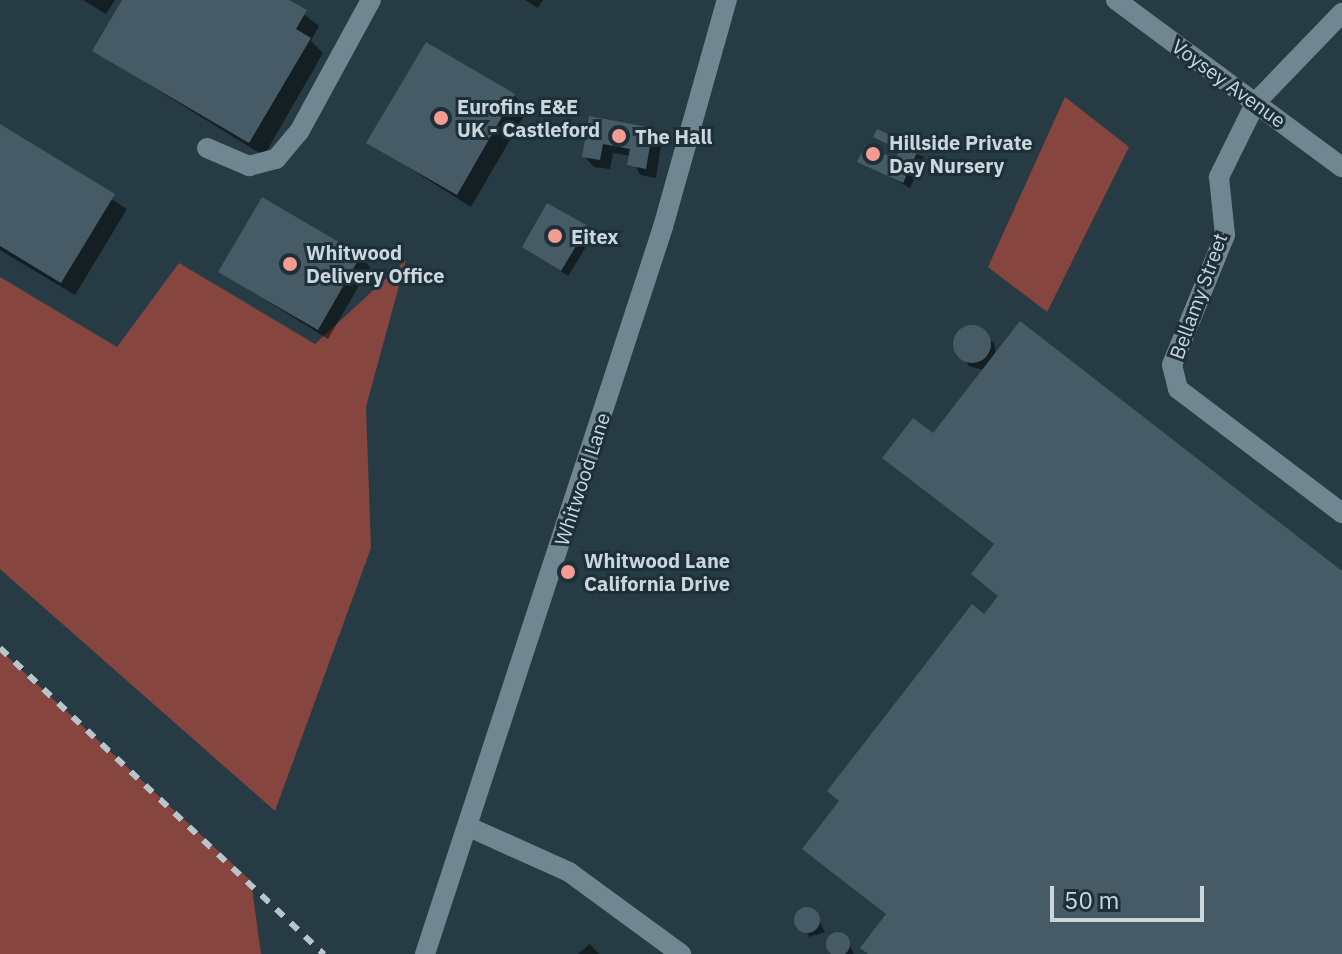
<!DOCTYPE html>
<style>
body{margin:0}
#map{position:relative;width:1342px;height:954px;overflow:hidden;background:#273b44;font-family:"IBM Plex Sans",sans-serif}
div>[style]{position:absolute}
.green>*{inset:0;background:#87453f}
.shadow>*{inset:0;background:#0007}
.building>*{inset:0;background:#465b65}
.round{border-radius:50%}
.minor>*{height:20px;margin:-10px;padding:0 10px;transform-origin:10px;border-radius:10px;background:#708691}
.rail>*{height:6px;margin-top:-3px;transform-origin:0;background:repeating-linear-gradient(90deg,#b8c5ca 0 10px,transparent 0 20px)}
.dots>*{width:22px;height:22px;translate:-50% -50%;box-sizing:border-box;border:4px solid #1d303a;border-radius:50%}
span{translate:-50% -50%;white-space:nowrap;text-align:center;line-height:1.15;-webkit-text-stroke:6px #1d303a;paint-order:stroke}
.street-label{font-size:20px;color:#cbd7dc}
.poi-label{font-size:20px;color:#cbd7dc;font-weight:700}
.left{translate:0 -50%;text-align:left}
.scale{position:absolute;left:1050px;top:886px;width:154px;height:36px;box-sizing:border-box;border:4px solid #cbd7dc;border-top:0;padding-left:10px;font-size:24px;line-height:28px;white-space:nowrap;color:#cbd7dc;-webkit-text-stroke:6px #1d303a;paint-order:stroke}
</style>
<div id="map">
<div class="green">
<div style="clip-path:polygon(1065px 97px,1129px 147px,1047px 312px,988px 267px)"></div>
<div style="clip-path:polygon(406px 260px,366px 407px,371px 548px,275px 811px,0 569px,0 277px,117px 347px,179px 263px,315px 344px)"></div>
<div style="clip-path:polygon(0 650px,251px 881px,261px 954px,0 954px)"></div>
</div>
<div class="shadow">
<div style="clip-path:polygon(83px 0,115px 0,106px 14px)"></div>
<div style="clip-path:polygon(124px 0,285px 0,319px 26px,311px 41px,323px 53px,264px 156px,95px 51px)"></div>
<div style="clip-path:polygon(525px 0,543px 0,538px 8px)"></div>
<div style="clip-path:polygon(514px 96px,528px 109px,471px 207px,368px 142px)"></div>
<div style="clip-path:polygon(591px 118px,652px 130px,662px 140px,656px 178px,640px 175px,631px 156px,613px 153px,610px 169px,594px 167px,584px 156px)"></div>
<div style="clip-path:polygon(0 127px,127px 209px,75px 295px,0 250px)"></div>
<div style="clip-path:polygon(876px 137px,924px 157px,910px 188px,860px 161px,896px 162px,901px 152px)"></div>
<div style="clip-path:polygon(587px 227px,594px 234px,568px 276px,524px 247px)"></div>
<div style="clip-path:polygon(360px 257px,370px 267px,328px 339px,221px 272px)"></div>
<div style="clip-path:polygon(973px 328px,994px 343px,996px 354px,1342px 574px,1342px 954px,869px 954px,888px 915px,805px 849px,1000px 597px,995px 545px,895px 468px,933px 436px,984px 370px,969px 366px,955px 344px)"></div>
<div style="clip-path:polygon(815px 912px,825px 932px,809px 937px,799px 914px)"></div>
<div style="clip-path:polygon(846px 938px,854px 954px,830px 954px,829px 940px)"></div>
<div style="clip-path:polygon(590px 944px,599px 954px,578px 954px)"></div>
</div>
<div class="building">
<div style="clip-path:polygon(122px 0,289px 0,307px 10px,296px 29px,311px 38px,249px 143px,92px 51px)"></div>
<div style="clip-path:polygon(426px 42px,515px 94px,457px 195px,366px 143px)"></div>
<div style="clip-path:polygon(589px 116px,653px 128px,646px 169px,627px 165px,630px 149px,603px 144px,600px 160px,582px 157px)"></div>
<div style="clip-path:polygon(0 124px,115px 194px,61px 283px,0 246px)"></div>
<div style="clip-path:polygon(877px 129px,919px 148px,903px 183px,857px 162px,865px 145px,895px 159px,900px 150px,873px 137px)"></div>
<div style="clip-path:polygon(262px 197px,361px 255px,318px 330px,218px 272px)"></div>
<div style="clip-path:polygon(547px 203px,588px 226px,561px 271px,522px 247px)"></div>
<div style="clip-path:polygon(1020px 321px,1342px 571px,1342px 954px,868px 954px,860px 948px,886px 914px,802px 849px,839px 801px,827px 791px,972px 604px,984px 614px,998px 596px,971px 574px,994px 544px,882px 458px,913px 418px,933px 433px)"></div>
<div class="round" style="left:953px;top:325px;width:38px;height:38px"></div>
<div class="round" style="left:794px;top:907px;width:26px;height:26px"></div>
<div class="round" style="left:826px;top:932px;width:24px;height:24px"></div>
</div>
<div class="minor">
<div style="left:1116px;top:0;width:281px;rotate:36.5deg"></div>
<div style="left:1256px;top:102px;width:84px;rotate:116.3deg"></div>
<div style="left:1219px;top:177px;width:58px;rotate:84.1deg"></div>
<div style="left:1225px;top:235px;width:140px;rotate:112.2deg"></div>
<div style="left:1172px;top:365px;width:25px;rotate:76deg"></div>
<div style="left:1178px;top:389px;width:206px;rotate:37.1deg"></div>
<div style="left:1256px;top:102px;width:124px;rotate:-46deg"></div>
<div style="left:207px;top:148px;width:46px;rotate:23.2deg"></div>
<div style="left:249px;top:166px;width:28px;rotate:-15deg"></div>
<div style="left:276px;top:159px;width:35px;rotate:-50deg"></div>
<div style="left:299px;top:132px;width:150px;rotate:-61.4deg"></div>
<div style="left:469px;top:827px;width:110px;rotate:24.2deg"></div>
<div style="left:569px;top:872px;width:139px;rotate:36.2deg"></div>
<div style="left:425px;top:954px;width:765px;rotate:-71.87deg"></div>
<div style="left:663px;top:227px;width:236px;rotate:-74.3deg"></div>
</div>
<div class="rail">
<div style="left:0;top:648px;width:446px;rotate:43.4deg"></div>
</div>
<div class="dots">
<div style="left:441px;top:118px;background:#f59c92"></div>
<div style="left:619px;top:136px;background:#f59c92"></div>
<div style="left:873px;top:154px;background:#f59c92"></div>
<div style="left:555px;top:236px;background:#f59c92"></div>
<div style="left:290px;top:264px;background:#f59c92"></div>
<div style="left:568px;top:572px;background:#f59c92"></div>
</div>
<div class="street-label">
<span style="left:1229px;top:83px;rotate:36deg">Voysey Avenue</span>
<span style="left:1198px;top:296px;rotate:-70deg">Bellamy Street</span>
<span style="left:582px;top:479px;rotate:-72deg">Whitwood Lane</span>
</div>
<div class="poi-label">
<span class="left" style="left:457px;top:118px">Eurofins E&amp;E<br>UK - Castleford</span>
<span class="left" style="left:635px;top:136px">The Hall</span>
<span class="left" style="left:889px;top:154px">Hillside Private<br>Day Nursery</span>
<span class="left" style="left:571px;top:236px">Eitex</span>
<span class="left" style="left:306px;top:264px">Whitwood<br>Delivery Office</span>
<span class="left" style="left:584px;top:572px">Whitwood Lane<br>California Drive</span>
</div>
<div class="scale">50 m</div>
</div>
